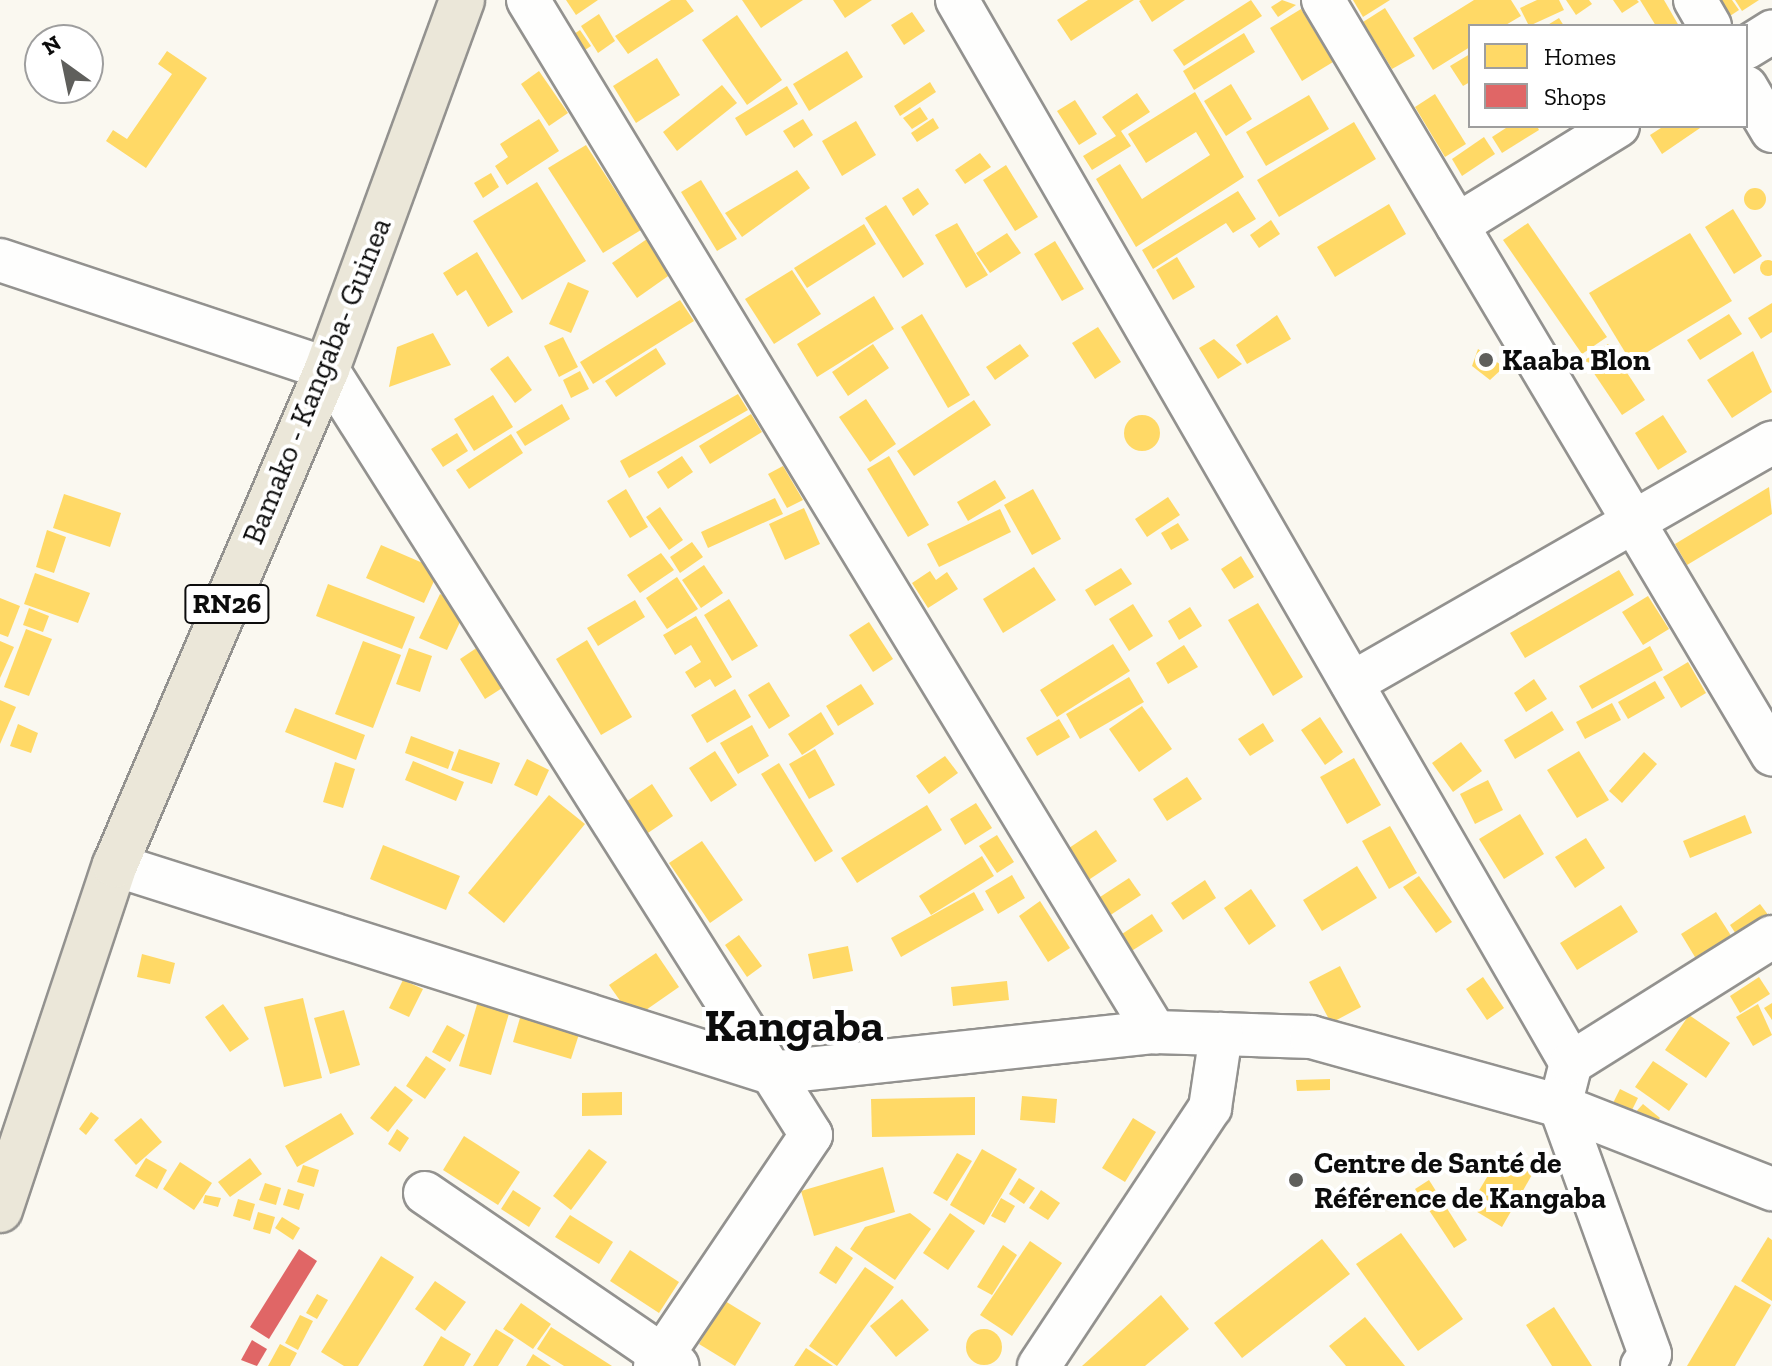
<!DOCTYPE html>
<meta charset="utf-8">
<style>
body{margin:0}
#map{position:relative;width:1772px;height:1366px;overflow:hidden;background:#faf8f0;font-family:"Zilla Slab",serif}
div>[style]{position:absolute}
.homes>*{inset:0;background:#ffd966}
.round{border-radius:50%}
.shops>*{inset:0;background:#e06666}
.roads{filter:drop-shadow(2px 0 #93928f) drop-shadow(-2px 0 #93928f) drop-shadow(0 2px #93928f) drop-shadow(0 -2px #93928f)}
.minor>*{height:42px;margin:-21px;padding:0 21px;transform-origin:21px;border-radius:21px;background:#fefefd}
.major>*{height:44px;margin:-22px;padding:0 22px;transform-origin:22px;border-radius:22px;background:#ebe7d9}
.dots>*{width:22px;height:22px;translate:-50% -50%;box-sizing:border-box;border:4px solid #fff;border-radius:50%}
span{translate:-50% -50%;white-space:nowrap;text-align:center;line-height:1.15;-webkit-text-stroke:8px #fff;paint-order:stroke}
.shield-label span{padding:2px 6px;background:#fff;border:2px solid;border-radius:6px;-webkit-text-stroke-width:0}
.shield-label{font-size:28px;color:#0c0c0c;font-weight:700}
.poi-label{font-size:30px;color:#0c0c0c;font-weight:700}
.left{translate:0 -50%;text-align:left}
.street-label{font-size:30px;color:#0c0c0c}
.town-label{font-size:46px;color:#0c0c0c;font-weight:700}
.legend{position:absolute;left:1468px;top:24px;width:280px;height:104px;box-sizing:border-box;background:#fff;border:2px solid #9e9e9e;margin:0;padding:10px 14px;list-style:none;font-size:24px;color:#0c0c0c}
.legend li{display:flex;align-items:center;gap:16px;height:40px}
.legend b{width:40px;border:2px solid #9e9e9e}
.north{position:absolute;left:24px;top:24px;width:80px;height:80px;box-sizing:border-box;background:#fff;border:2px solid #9e9e9e;border-radius:50%;rotate:327deg;font-size:22px;font-weight:700;line-height:32px;text-align:center;color:#0c0c0c}
.north::after{content:'';display:block;margin:auto;width:28px;height:36px;background:#5f5f5c;clip-path:polygon(50% 0,100% 100%,50% 72%,0 100%)}
</style>
<div id="map">
<div class="homes">
<div style="clip-path:polygon(566px 0,598px 0,576px 15px)"></div>
<div style="clip-path:polygon(671px 0,686px 0,694px 11px,628px 54px,615px 36px)"></div>
<div style="clip-path:polygon(742px 0,803px 0,761px 28px)"></div>
<div style="clip-path:polygon(833px 0,872px 0,845px 18px)"></div>
<div style="clip-path:polygon(1088px 0,1134px 0,1071px 41px,1057px 20px)"></div>
<div style="clip-path:polygon(1185px 0,1152px 22px,1139px 1px,1141px 0)"></div>
<div style="clip-path:polygon(1251px 0,1262px 16px,1184px 66px,1173px 50px)"></div>
<div style="clip-path:polygon(1282px 0,1296px 5px,1278px 17px,1271px 7px)"></div>
<div style="clip-path:polygon(1353px 0,1390px 0,1363px 17px)"></div>
<div style="clip-path:polygon(1474px 0,1511px 0,1521px 16px,1504px 26px,1470px 26px,1470px 47px,1433px 70px,1413px 38px)"></div>
<div style="clip-path:polygon(1537px 0,1559px 0,1564px 10px,1529px 26px,1520px 8px)"></div>
<div style="clip-path:polygon(1566px 0,1589px 0,1592px 4px,1576px 15px)"></div>
<div style="clip-path:polygon(1613px 0,1637px 0,1639px 2px,1622px 13px)"></div>
<div style="clip-path:polygon(1640px 0,1664px 0,1679px 26px,1656px 26px)"></div>
<div style="clip-path:polygon(1713px 0,1732px 0,1739px 10px,1724px 20px)"></div>
<div style="clip-path:polygon(1735px 0,1759px 0,1742px 11px)"></div>
<div style="clip-path:polygon(1385px 8px,1415px 56px,1392px 69px,1363px 22px)"></div>
<div style="clip-path:polygon(1301px 9px,1333px 62px,1302px 81px,1270px 28px)"></div>
<div style="clip-path:polygon(912px 12px,925px 31px,904px 45px,891px 25px)"></div>
<div style="clip-path:polygon(599px 14px,615px 41px,598px 53px,581px 26px)"></div>
<div style="clip-path:polygon(737px 15px,782px 80px,747px 105px,702px 40px)"></div>
<div style="clip-path:polygon(1559px 18px,1564px 26px,1546px 26px)"></div>
<div style="clip-path:polygon(580px 30px,591px 46px,576px 56px,565px 40px)"></div>
<div style="clip-path:polygon(1244px 33px,1255px 52px,1194px 90px,1183px 71px)"></div>
<div style="clip-path:polygon(167px 51px,207px 78px,146px 168px,106px 141px,113px 130px,127px 139px,172px 74px,158px 64px)"></div>
<div style="clip-path:polygon(847px 51px,863px 77px,809px 111px,793px 84px)"></div>
<div style="clip-path:polygon(1470px 54px,1470px 82px,1463px 86px,1450px 66px)"></div>
<div style="clip-path:polygon(657px 58px,680px 95px,636px 123px,613px 86px)"></div>
<div style="clip-path:polygon(539px 71px,568px 113px,549px 126px,521px 84px)"></div>
<div style="clip-path:polygon(930px 82px,936px 92px,900px 116px,894px 106px)"></div>
<div style="clip-path:polygon(1231px 84px,1252px 119px,1226px 136px,1204px 101px)"></div>
<div style="clip-path:polygon(722px 85px,737px 103px,677px 151px,663px 132px)"></div>
<div style="clip-path:polygon(787px 86px,798px 104px,746px 136px,735px 118px)"></div>
<div style="clip-path:polygon(1195px 92px,1244px 177px,1136px 247px,1096px 179px,1120px 164px,1142px 199px,1210px 155px,1196px 132px,1146px 163px,1128px 134px)"></div>
<div style="clip-path:polygon(1137px 93px,1150px 112px,1121px 131px,1131px 146px,1092px 170px,1083px 156px,1116px 136px,1102px 117px)"></div>
<div style="clip-path:polygon(1435px 94px,1466px 144px,1445px 157px,1415px 107px)"></div>
<div style="clip-path:polygon(1309px 95px,1329px 129px,1266px 166px,1246px 132px)"></div>
<div style="clip-path:polygon(1075px 100px,1097px 134px,1079px 145px,1057px 111px)"></div>
<div style="clip-path:polygon(920px 107px,928px 119px,912px 129px,903px 118px)"></div>
<div style="clip-path:polygon(933px 118px,939px 128px,917px 142px,911px 133px)"></div>
<div style="clip-path:polygon(539px 119px,559px 151px,507px 185px,495px 166px,508px 157px,500px 144px)"></div>
<div style="clip-path:polygon(803px 119px,813px 135px,794px 148px,783px 131px)"></div>
<div style="clip-path:polygon(856px 121px,876px 155px,842px 176px,822px 141px)"></div>
<div style="clip-path:polygon(1354px 122px,1376px 159px,1279px 217px,1257px 180px)"></div>
<div style="clip-path:polygon(1509px 126px,1537px 126px,1539px 130px,1502px 153px,1492px 137px)"></div>
<div style="clip-path:polygon(1664px 126px,1703px 126px,1662px 154px,1650px 135px)"></div>
<div style="clip-path:polygon(1484px 137px,1495px 154px,1462px 176px,1452px 159px)"></div>
<div style="clip-path:polygon(586px 145px,641px 230px,603px 253px,548px 168px)"></div>
<div style="clip-path:polygon(980px 153px,991px 167px,965px 184px,955px 170px)"></div>
<div style="clip-path:polygon(1006px 165px,1038px 217px,1015px 231px,983px 180px)"></div>
<div style="clip-path:polygon(797px 170px,810px 188px,742px 237px,725px 213px)"></div>
<div style="clip-path:polygon(491px 173px,499px 187px,483px 198px,474px 183px)"></div>
<div style="clip-path:polygon(701px 180px,737px 239px,717px 251px,681px 192px)"></div>
<div style="clip-path:polygon(537px 182px,586px 261px,522px 300px,473px 221px)"></div>
<div class="round" style="left:1744px;top:188px;width:22px;height:22px"></div>
<div style="clip-path:polygon(918px 188px,929px 204px,913px 216px,902px 198px)"></div>
<div style="clip-path:polygon(1238px 191px,1256px 219px,1233px 233px,1226px 223px,1153px 269px,1142px 250px)"></div>
<div style="clip-path:polygon(1389px 204px,1406px 234px,1335px 277px,1317px 247px)"></div>
<div style="clip-path:polygon(886px 205px,924px 264px,903px 278px,865px 218px)"></div>
<div style="clip-path:polygon(1733px 209px,1762px 256px,1734px 274px,1705px 227px)"></div>
<div style="clip-path:polygon(1271px 220px,1280px 234px,1259px 248px,1250px 235px)"></div>
<div style="clip-path:polygon(957px 223px,988px 275px,966px 288px,935px 235px)"></div>
<div style="clip-path:polygon(1528px 223px,1607px 337px,1582px 354px,1503px 240px)"></div>
<div style="clip-path:polygon(864px 224px,876px 244px,807px 288px,794px 268px)"></div>
<div style="clip-path:polygon(1007px 233px,1021px 253px,990px 273px,976px 253px)"></div>
<div style="clip-path:polygon(1690px 233px,1732px 301px,1631px 362px,1589px 293px)"></div>
<div style="clip-path:polygon(647px 239px,671px 274px,637px 298px,612px 263px)"></div>
<div style="clip-path:polygon(1055px 241px,1084px 289px,1062px 301px,1034px 254px)"></div>
<div style="clip-path:polygon(477px 252px,513px 312px,488px 327px,466px 290px,457px 296px,443px 273px)"></div>
<div style="clip-path:polygon(1177px 257px,1195px 287px,1173px 300px,1156px 270px)"></div>
<div class="round" style="left:1760px;top:260px;width:16px;height:16px"></div>
<div style="clip-path:polygon(792px 270px,821px 314px,774px 344px,745px 299px)"></div>
<div style="clip-path:polygon(568px 282px,589px 291px,571px 333px,549px 324px)"></div>
<div style="clip-path:polygon(874px 296px,894px 329px,817px 377px,797px 344px)"></div>
<div style="clip-path:polygon(680px 300px,694px 321px,593px 384px,580px 362px)"></div>
<div style="clip-path:polygon(1772px 303px,1772px 332px,1761px 339px,1748px 318px)"></div>
<div style="clip-path:polygon(922px 314px,970px 395px,948px 408px,901px 327px)"></div>
<div style="clip-path:polygon(1729px 314px,1742px 334px,1700px 360px,1687px 340px)"></div>
<div style="clip-path:polygon(1277px 315px,1291px 339px,1247px 364px,1236px 345px)"></div>
<div style="clip-path:polygon(1098px 327px,1121px 362px,1095px 379px,1072px 343px)"></div>
<div style="clip-path:polygon(433px 333px,451px 365px,389px 387px,397px 347px)"></div>
<div style="clip-path:polygon(563px 337px,578px 367px,559px 377px,544px 346px)"></div>
<div style="clip-path:polygon(1214px 339px,1242px 364px,1218px 379px,1199px 348px)"></div>
<div style="clip-path:polygon(873px 344px,889px 368px,848px 396px,832px 372px)"></div>
<div style="clip-path:polygon(1020px 344px,1029px 356px,995px 380px,986px 367px)"></div>
<div style="clip-path:polygon(1608px 344px,1645px 400px,1622px 415px,1585px 360px)"></div>
<div style="clip-path:polygon(656px 348px,666px 364px,616px 397px,605px 381px)"></div>
<div style="clip-path:polygon(1478px 349px,1504px 367px,1490px 380px,1472px 366px)"></div>
<div style="clip-path:polygon(1753px 351px,1772px 392px,1732px 418px,1707px 380px)"></div>
<div style="clip-path:polygon(508px 356px,532px 390px,515px 403px,490px 369px)"></div>
<div style="clip-path:polygon(580px 371px,589px 389px,571px 398px,563px 380px)"></div>
<div style="clip-path:polygon(738px 394px,748px 410px,629px 478px,620px 461px)"></div>
<div style="clip-path:polygon(493px 395px,513px 427px,474px 451px,454px 419px)"></div>
<div style="clip-path:polygon(866px 399px,896px 444px,870px 462px,839px 417px)"></div>
<div style="clip-path:polygon(974px 400px,991px 425px,914px 476px,897px 451px)"></div>
<div style="clip-path:polygon(562px 404px,570px 419px,525px 446px,516px 432px)"></div>
<div style="clip-path:polygon(751px 414px,762px 432px,710px 464px,699px 446px)"></div>
<div class="round" style="left:1124px;top:415px;width:36px;height:36px"></div>
<div style="clip-path:polygon(1663px 415px,1687px 452px,1658px 470px,1635px 433px)"></div>
<div style="clip-path:polygon(457px 433px,468px 451px,443px 467px,431px 449px)"></div>
<div style="clip-path:polygon(511px 434px,523px 453px,469px 489px,456px 470px)"></div>
<div style="clip-path:polygon(682px 456px,693px 472px,668px 489px,657px 472px)"></div>
<div style="clip-path:polygon(889px 456px,929px 525px,908px 537px,867px 469px)"></div>
<div style="clip-path:polygon(783px 466px,803px 500px,787px 508px,768px 474px)"></div>
<div style="clip-path:polygon(995px 480px,1006px 498px,968px 521px,957px 502px)"></div>
<div style="clip-path:polygon(1769px 487px,1772px 514px,1687px 565px,1675px 544px)"></div>
<div style="clip-path:polygon(626px 489px,648px 527px,630px 538px,607px 501px)"></div>
<div style="clip-path:polygon(1033px 489px,1061px 539px,1032px 555px,1004px 505px)"></div>
<div style="clip-path:polygon(64px 494px,121px 513px,110px 547px,53px 528px)"></div>
<div style="clip-path:polygon(1168px 497px,1180px 515px,1147px 537px,1135px 519px)"></div>
<div style="clip-path:polygon(775px 498px,783px 514px,708px 548px,701px 532px)"></div>
<div style="clip-path:polygon(660px 507px,683px 540px,669px 550px,646px 517px)"></div>
<div style="clip-path:polygon(804px 508px,820px 544px,785px 560px,769px 524px)"></div>
<div style="clip-path:polygon(1000px 509px,1011px 532px,939px 567px,927px 544px)"></div>
<div style="clip-path:polygon(1178px 523px,1189px 540px,1171px 550px,1161px 533px)"></div>
<div style="clip-path:polygon(47px 530px,66px 537px,54px 573px,36px 567px)"></div>
<div style="clip-path:polygon(692px 542px,703px 557px,680px 573px,670px 557px)"></div>
<div style="clip-path:polygon(381px 545px,439px 570px,424px 603px,366px 578px)"></div>
<div style="clip-path:polygon(661px 553px,674px 570px,640px 593px,627px 575px)"></div>
<div style="clip-path:polygon(1241px 556px,1254px 577px,1234px 589px,1221px 569px)"></div>
<div style="clip-path:polygon(704px 565px,723px 593px,701px 608px,682px 580px)"></div>
<div style="clip-path:polygon(1034px 567px,1056px 600px,1003px 633px,983px 599px)"></div>
<div style="clip-path:polygon(1121px 568px,1132px 584px,1095px 606px,1085px 590px)"></div>
<div style="clip-path:polygon(1619px 570px,1634px 595px,1525px 658px,1510px 633px)"></div>
<div style="clip-path:polygon(930px 571px,936px 580px,947px 572px,958px 589px,928px 608px,912px 583px)"></div>
<div style="clip-path:polygon(35px 573px,90px 593px,78px 623px,24px 604px)"></div>
<div style="clip-path:polygon(677px 577px,698px 609px,667px 629px,646px 598px)"></div>
<div style="clip-path:polygon(328px 584px,415px 617px,402px 649px,316px 616px)"></div>
<div style="clip-path:polygon(440px 594px,467px 607px,447px 650px,419px 638px)"></div>
<div style="clip-path:polygon(1648px 596px,1669px 629px,1643px 645px,1622px 612px)"></div>
<div style="clip-path:polygon(0 598px,20px 606px,8px 637px,0 634px)"></div>
<div style="clip-path:polygon(729px 599px,758px 646px,732px 661px,704px 615px)"></div>
<div style="clip-path:polygon(635px 600px,645px 617px,598px 646px,587px 628px)"></div>
<div style="clip-path:polygon(1258px 603px,1303px 677px,1273px 696px,1228px 620px)"></div>
<div style="clip-path:polygon(1133px 604px,1153px 636px,1129px 651px,1109px 619px)"></div>
<div style="clip-path:polygon(1190px 607px,1202px 626px,1179px 640px,1168px 621px)"></div>
<div style="clip-path:polygon(29px 608px,49px 616px,43px 632px,23px 625px)"></div>
<div style="clip-path:polygon(696px 616px,732px 677px,715px 687px,710px 679px,695px 688px,685px 672px,701px 662px,691px 645px,675px 655px,663px 635px)"></div>
<div style="clip-path:polygon(869px 622px,893px 659px,873px 672px,849px 635px)"></div>
<div style="clip-path:polygon(26px 629px,52px 639px,29px 696px,4px 687px)"></div>
<div style="clip-path:polygon(587px 640px,632px 717px,601px 735px,556px 659px)"></div>
<div style="clip-path:polygon(0 641px,14px 647px,0 678px)"></div>
<div style="clip-path:polygon(363px 641px,401px 655px,373px 728px,335px 714px)"></div>
<div style="clip-path:polygon(1113px 644px,1130px 671px,1057px 717px,1040px 690px)"></div>
<div style="clip-path:polygon(481px 645px,507px 685px,485px 699px,460px 659px)"></div>
<div style="clip-path:polygon(1184px 645px,1198px 667px,1168px 684px,1156px 663px)"></div>
<div style="clip-path:polygon(1650px 646px,1663px 670px,1592px 709px,1579px 686px)"></div>
<div style="clip-path:polygon(409px 648px,432px 656px,420px 692px,396px 684px)"></div>
<div style="clip-path:polygon(1688px 662px,1706px 693px,1681px 708px,1663px 677px)"></div>
<div style="clip-path:polygon(1129px 677px,1144px 702px,1080px 739px,1066px 714px)"></div>
<div style="clip-path:polygon(1534px 679px,1547px 699px,1526px 712px,1514px 693px)"></div>
<div style="clip-path:polygon(1655px 681px,1665px 698px,1628px 719px,1618px 702px)"></div>
<div style="clip-path:polygon(769px 682px,790px 716px,769px 729px,748px 695px)"></div>
<div style="clip-path:polygon(861px 684px,874px 704px,838px 726px,826px 706px)"></div>
<div style="clip-path:polygon(735px 689px,751px 717px,707px 743px,691px 715px)"></div>
<div style="clip-path:polygon(0 700px,16px 707px,0 744px)"></div>
<div style="clip-path:polygon(1612px 703px,1621px 720px,1585px 739px,1576px 722px)"></div>
<div style="clip-path:polygon(1142px 706px,1172px 749px,1139px 772px,1109px 729px)"></div>
<div style="clip-path:polygon(295px 708px,365px 735px,356px 760px,285px 732px)"></div>
<div style="clip-path:polygon(1552px 711px,1564px 730px,1515px 759px,1504px 740px)"></div>
<div style="clip-path:polygon(821px 712px,834px 734px,802px 755px,788px 734px)"></div>
<div style="clip-path:polygon(1320px 717px,1343px 752px,1325px 765px,1301px 730px)"></div>
<div style="clip-path:polygon(1059px 719px,1070px 737px,1037px 756px,1026px 738px)"></div>
<div style="clip-path:polygon(1263px 723px,1274px 741px,1250px 756px,1238px 739px)"></div>
<div style="clip-path:polygon(18px 724px,38px 733px,31px 753px,10px 746px)"></div>
<div style="clip-path:polygon(752px 725px,769px 756px,738px 774px,720px 743px)"></div>
<div style="clip-path:polygon(411px 736px,454px 752px,448px 769px,405px 753px)"></div>
<div style="clip-path:polygon(1461px 742px,1482px 771px,1453px 792px,1432px 763px)"></div>
<div style="clip-path:polygon(459px 749px,500px 763px,492px 784px,451px 770px)"></div>
<div style="clip-path:polygon(815px 749px,835px 785px,809px 799px,789px 764px)"></div>
<div style="clip-path:polygon(715px 751px,737px 785px,711px 802px,689px 768px)"></div>
<div style="clip-path:polygon(1579px 751px,1609px 800px,1577px 818px,1547px 770px)"></div>
<div style="clip-path:polygon(1644px 752px,1657px 764px,1622px 803px,1609px 791px)"></div>
<div style="clip-path:polygon(945px 756px,958px 773px,929px 794px,916px 776px)"></div>
<div style="clip-path:polygon(1354px 758px,1381px 805px,1347px 824px,1320px 777px)"></div>
<div style="clip-path:polygon(527px 759px,549px 770px,537px 796px,514px 785px)"></div>
<div style="clip-path:polygon(413px 761px,464px 782px,456px 801px,405px 780px)"></div>
<div style="clip-path:polygon(335px 762px,355px 769px,343px 808px,323px 802px)"></div>
<div style="clip-path:polygon(779px 763px,833px 851px,815px 862px,761px 774px)"></div>
<div style="clip-path:polygon(1187px 777px,1202px 799px,1167px 821px,1153px 799px)"></div>
<div style="clip-path:polygon(1488px 780px,1503px 810px,1475px 824px,1460px 794px)"></div>
<div style="clip-path:polygon(652px 784px,673px 816px,639px 839px,617px 808px)"></div>
<div style="clip-path:polygon(549px 795px,585px 824px,504px 923px,468px 893px)"></div>
<div style="clip-path:polygon(976px 803px,992px 828px,965px 845px,950px 819px)"></div>
<div style="clip-path:polygon(927px 805px,942px 830px,857px 883px,841px 858px)"></div>
<div style="clip-path:polygon(1520px 814px,1544px 854px,1504px 879px,1479px 839px)"></div>
<div style="clip-path:polygon(1745px 815px,1752px 833px,1690px 858px,1683px 841px)"></div>
<div style="clip-path:polygon(1390px 826px,1417px 873px,1389px 889px,1362px 841px)"></div>
<div style="clip-path:polygon(1096px 830px,1117px 861px,1087px 881px,1066px 850px)"></div>
<div style="clip-path:polygon(997px 835px,1014px 862px,997px 873px,979px 846px)"></div>
<div style="clip-path:polygon(1586px 838px,1605px 868px,1575px 888px,1555px 857px)"></div>
<div style="clip-path:polygon(702px 841px,743px 900px,710px 923px,669px 863px)"></div>
<div style="clip-path:polygon(383px 845px,460px 876px,446px 910px,370px 879px)"></div>
<div style="clip-path:polygon(982px 856px,994px 876px,931px 915px,919px 896px)"></div>
<div style="clip-path:polygon(1357px 866px,1377px 898px,1322px 931px,1303px 900px)"></div>
<div style="clip-path:polygon(1012px 875px,1025px 898px,998px 914px,985px 891px)"></div>
<div style="clip-path:polygon(1419px 876px,1452px 922px,1436px 933px,1403px 887px)"></div>
<div style="clip-path:polygon(1129px 878px,1141px 895px,1109px 916px,1097px 899px)"></div>
<div style="clip-path:polygon(1205px 880px,1216px 898px,1183px 920px,1171px 903px)"></div>
<div style="clip-path:polygon(1251px 889px,1276px 926px,1249px 945px,1224px 908px)"></div>
<div style="clip-path:polygon(974px 892px,984px 910px,901px 957px,891px 938px)"></div>
<div style="clip-path:polygon(1040px 901px,1070px 948px,1048px 962px,1019px 916px)"></div>
<div style="clip-path:polygon(1760px 904px,1772px 920px,1742px 943px,1730px 925px)"></div>
<div style="clip-path:polygon(1621px 905px,1638px 932px,1577px 970px,1560px 943px)"></div>
<div style="clip-path:polygon(1716px 912px,1737px 945px,1701px 967px,1681px 934px)"></div>
<div style="clip-path:polygon(1152px 914px,1163px 931px,1130px 952px,1119px 936px)"></div>
<div style="clip-path:polygon(739px 935px,762px 966px,747px 977px,725px 945px)"></div>
<div style="clip-path:polygon(848px 946px,853px 971px,813px 979px,808px 954px)"></div>
<div style="clip-path:polygon(656px 953px,679px 987px,633px 1019px,609px 985px)"></div>
<div style="clip-path:polygon(142px 954px,175px 963px,170px 984px,137px 977px)"></div>
<div style="clip-path:polygon(1340px 966px,1361px 1007px,1331px 1023px,1309px 982px)"></div>
<div style="clip-path:polygon(1483px 977px,1504px 1008px,1487px 1020px,1466px 989px)"></div>
<div style="clip-path:polygon(1759px 977px,1770px 994px,1740px 1013px,1730px 996px)"></div>
<div style="clip-path:polygon(403px 980px,423px 989px,409px 1017px,389px 1008px)"></div>
<div style="clip-path:polygon(1007px 981px,1009px 1000px,953px 1006px,951px 987px)"></div>
<div style="clip-path:polygon(303px 998px,322px 1078px,284px 1087px,264px 1007px)"></div>
<div style="clip-path:polygon(478px 1001px,510px 1010px,491px 1075px,459px 1066px)"></div>
<div style="clip-path:polygon(1772px 1003px,1772px 1020px,1764px 1008px)"></div>
<div style="clip-path:polygon(223px 1004px,249px 1039px,230px 1052px,205px 1017px)"></div>
<div style="clip-path:polygon(1758px 1004px,1772px 1035px,1753px 1046px,1736px 1017px)"></div>
<div style="clip-path:polygon(344px 1010px,360px 1065px,330px 1074px,314px 1018px)"></div>
<div style="clip-path:polygon(522px 1011px,581px 1028px,571px 1059px,513px 1042px)"></div>
<div style="clip-path:polygon(1689px 1015px,1730px 1043px,1706px 1078px,1665px 1050px)"></div>
<div style="clip-path:polygon(447px 1025px,465px 1035px,450px 1062px,432px 1052px)"></div>
<div style="clip-path:polygon(426px 1056px,446px 1069px,425px 1099px,406px 1086px)"></div>
<div style="clip-path:polygon(1653px 1061px,1688px 1084px,1669px 1111px,1635px 1087px)"></div>
<div style="clip-path:polygon(1330px 1079px,1330px 1090px,1297px 1091px,1296px 1080px)"></div>
<div style="clip-path:polygon(395px 1086px,413px 1100px,388px 1132px,370px 1118px)"></div>
<div style="clip-path:polygon(1620px 1089px,1638px 1098px,1630px 1114px,1612px 1105px)"></div>
<div style="clip-path:polygon(622px 1092px,622px 1115px,582px 1116px,582px 1093px)"></div>
<div style="clip-path:polygon(1022px 1096px,1057px 1099px,1055px 1123px,1020px 1120px)"></div>
<div style="clip-path:polygon(975px 1097px,975px 1135px,872px 1137px,871px 1099px)"></div>
<div style="clip-path:polygon(1643px 1104px,1660px 1118px,1650px 1130px,1633px 1115px)"></div>
<div style="clip-path:polygon(91px 1112px,99px 1118px,86px 1135px,79px 1129px)"></div>
<div style="clip-path:polygon(341px 1113px,354px 1134px,297px 1167px,285px 1146px)"></div>
<div style="clip-path:polygon(141px 1118px,162px 1142px,136px 1165px,114px 1140px)"></div>
<div style="clip-path:polygon(1133px 1118px,1156px 1132px,1125px 1182px,1102px 1168px)"></div>
<div style="clip-path:polygon(397px 1129px,409px 1138px,400px 1152px,388px 1144px)"></div>
<div style="clip-path:polygon(464px 1136px,520px 1172px,498px 1205px,443px 1170px)"></div>
<div style="clip-path:polygon(589px 1149px,607px 1162px,571px 1210px,553px 1196px)"></div>
<div style="clip-path:polygon(982px 1149px,1017px 1169px,984px 1225px,950px 1205px)"></div>
<div style="clip-path:polygon(957px 1153px,972px 1161px,947px 1201px,933px 1193px)"></div>
<div style="clip-path:polygon(1501px 1154px,1533px 1173px,1502px 1227px,1469px 1207px)"></div>
<div style="clip-path:polygon(146px 1158px,167px 1170px,157px 1189px,135px 1176px)"></div>
<div style="clip-path:polygon(250px 1158px,262px 1174px,230px 1197px,218px 1182px)"></div>
<div style="clip-path:polygon(180px 1162px,212px 1183px,194px 1210px,163px 1189px)"></div>
<div style="clip-path:polygon(303px 1165px,319px 1170px,314px 1187px,297px 1182px)"></div>
<div style="clip-path:polygon(883px 1167px,895px 1212px,814px 1236px,801px 1191px)"></div>
<div style="clip-path:polygon(1019px 1178px,1035px 1188px,1024px 1204px,1009px 1194px)"></div>
<div style="clip-path:polygon(1429px 1180px,1467px 1240px,1454px 1248px,1415px 1189px)"></div>
<div style="clip-path:polygon(265px 1183px,281px 1188px,276px 1205px,259px 1200px)"></div>
<div style="clip-path:polygon(288px 1189px,304px 1194px,299px 1210px,283px 1205px)"></div>
<div style="clip-path:polygon(513px 1190px,541px 1208px,529px 1227px,501px 1209px)"></div>
<div style="clip-path:polygon(1041px 1190px,1060px 1203px,1048px 1220px,1029px 1208px)"></div>
<div style="clip-path:polygon(205px 1195px,221px 1198px,218px 1207px,203px 1203px)"></div>
<div style="clip-path:polygon(1001px 1198px,1015px 1206px,1005px 1223px,991px 1216px)"></div>
<div style="clip-path:polygon(238px 1199px,255px 1204px,250px 1221px,233px 1216px)"></div>
<div style="clip-path:polygon(258px 1212px,275px 1217px,270px 1234px,253px 1229px)"></div>
<div style="clip-path:polygon(910px 1213px,931px 1229px,895px 1280px,850px 1249px,865px 1227px)"></div>
<div style="clip-path:polygon(950px 1213px,975px 1231px,948px 1270px,923px 1253px)"></div>
<div style="clip-path:polygon(570px 1215px,613px 1242px,599px 1264px,555px 1237px)"></div>
<div style="clip-path:polygon(282px 1217px,300px 1228px,293px 1240px,275px 1228px)"></div>
<div style="clip-path:polygon(1401px 1233px,1463px 1319px,1418px 1351px,1356px 1264px)"></div>
<div style="clip-path:polygon(1768px 1237px,1772px 1240px,1772px 1301px,1741px 1281px)"></div>
<div style="clip-path:polygon(1322px 1239px,1350px 1274px,1242px 1358px,1214px 1323px)"></div>
<div style="clip-path:polygon(1030px 1241px,1062px 1263px,1012px 1336px,980px 1315px)"></div>
<div style="clip-path:polygon(1003px 1245px,1017px 1255px,992px 1295px,977px 1287px)"></div>
<div style="clip-path:polygon(836px 1246px,853px 1258px,836px 1284px,819px 1273px)"></div>
<div style="clip-path:polygon(630px 1250px,679px 1282px,659px 1313px,610px 1281px)"></div>
<div style="clip-path:polygon(381px 1256px,414px 1277px,358px 1366px,344px 1366px,321px 1352px)"></div>
<div style="clip-path:polygon(865px 1267px,894px 1287px,837px 1366px,809px 1346px)"></div>
<div style="clip-path:polygon(435px 1281px,466px 1302px,445px 1331px,415px 1309px)"></div>
<div style="clip-path:polygon(1735px 1285px,1771px 1305px,1735px 1366px,1687px 1366px)"></div>
<div style="clip-path:polygon(317px 1294px,328px 1300px,317px 1319px,306px 1313px)"></div>
<div style="clip-path:polygon(1161px 1295px,1189px 1329px,1145px 1366px,1082px 1366px)"></div>
<div style="clip-path:polygon(902px 1299px,929px 1330px,896px 1357px,870px 1326px)"></div>
<div style="clip-path:polygon(725px 1301px,761px 1323px,735px 1366px,699px 1344px)"></div>
<div style="clip-path:polygon(521px 1303px,551px 1324px,533px 1349px,503px 1329px)"></div>
<div style="clip-path:polygon(1554px 1307px,1592px 1366px,1552px 1366px,1526px 1325px)"></div>
<div style="clip-path:polygon(300px 1315px,313px 1321px,298px 1350px,285px 1343px)"></div>
<div style="clip-path:polygon(1365px 1317px,1405px 1366px,1346px 1366px,1329px 1346px)"></div>
<div style="clip-path:polygon(551px 1327px,612px 1366px,564px 1366px,537px 1349px)"></div>
<div class="round" style="left:966px;top:1329px;width:36px;height:36px"></div>
<div style="clip-path:polygon(496px 1329px,514px 1340px,498px 1366px,473px 1366px)"></div>
<div style="clip-path:polygon(441px 1336px,471px 1354px,464px 1366px,423px 1366px)"></div>
<div style="clip-path:polygon(280px 1344px,297px 1353px,290px 1366px,268px 1366px)"></div>
<div style="clip-path:polygon(806px 1348px,833px 1366px,794px 1366px)"></div>
<div style="clip-path:polygon(533px 1354px,551px 1366px,526px 1366px)"></div>
</div>
<div class="shops">
<div style="clip-path:polygon(299px 1249px,317px 1261px,269px 1339px,250px 1327px)"></div>
<div style="clip-path:polygon(252px 1340px,267px 1349px,257px 1366px,241px 1360px)"></div>
</div>
<div class="roads">
<div class="minor">
<div style="left:528px;top:0;width:1208px;rotate:58.72deg"></div>
<div style="left:957px;top:0;width:1228px;rotate:59.99deg"></div>
<div style="left:1323px;top:0;width:878px;rotate:59.23deg"></div>
<div style="left:1695px;top:0;width:30px;rotate:60deg"></div>
<div style="left:1746px;top:48px;width:31px;rotate:-32deg"></div>
<div style="left:1746px;top:87px;width:51px;rotate:59.4deg"></div>
<div style="left:1457px;top:225px;width:189px;rotate:-31.6deg"></div>
<div style="left:0;top:260px;width:345px;rotate:18.4deg"></div>
<div style="left:327px;top:369px;width:906px;rotate:57.71deg"></div>
<div style="left:811px;top:1135px;width:279px;rotate:124deg"></div>
<div style="left:1352px;top:683px;width:484px;rotate:-29.8deg"></div>
<div style="left:115px;top:865px;width:688px;rotate:17.59deg"></div>
<div style="left:771px;top:1073px;width:386px;rotate:-6.1deg"></div>
<div style="left:1155px;top:1032px;width:156px;rotate:1.8deg"></div>
<div style="left:1311px;top:1037px;width:258px;rotate:15.5deg"></div>
<div style="left:1560px;top:1106px;width:228px;rotate:21.4deg"></div>
<div style="left:425px;top:1193px;width:306px;rotate:34.4deg"></div>
<div style="left:1039px;top:1366px;width:310px;rotate:-56.5deg"></div>
<div style="left:1210px;top:1108px;width:75px;rotate:-81.5deg"></div>
<div style="left:1642px;top:1366px;width:14px;rotate:-56deg"></div>
<div style="left:1650px;top:1354px;width:264px;rotate:-109.9deg"></div>
<div style="left:1560px;top:1106px;width:44px;rotate:-75.7deg"></div>
<div style="left:1571px;top:1063px;width:237px;rotate:-32.1deg"></div>
</div>
<div class="major">
<div style="left:0;top:1210px;width:364px;rotate:-71.6deg"></div>
<div style="left:115px;top:865px;width:539px;rotate:-66.86deg"></div>
<div style="left:327px;top:369px;width:393px;rotate:-69.9deg"></div>
</div>
</div>
<div class="dots">
<div style="left:1486px;top:360px;background:#5f5f5c"></div>
<div style="left:1296px;top:1180px;background:#5f5f5c"></div>
</div>
<div class="shield-label">
<span style="left:227px;top:604px">RN26</span>
</div>
<div class="poi-label">
<span class="left" style="left:1502px;top:360px">Kaaba Blon</span>
<span class="left" style="left:1314px;top:1180px">Centre de Santé de<br>Référence de Kangaba</span>
</div>
<div class="street-label">
<span style="left:317px;top:381px;rotate:-68deg">Bamako - Kangaba- Guinea</span>
</div>
<div class="town-label">
<span style="left:794px;top:1026px">Kangaba</span>
</div>
<ul class="legend">
<li><b style="height:22px;background:#ffd966"></b>Homes</li>
<li><b style="height:22px;background:#e06666"></b>Shops</li>
</ul>
<div class="north">N</div>
</div>
